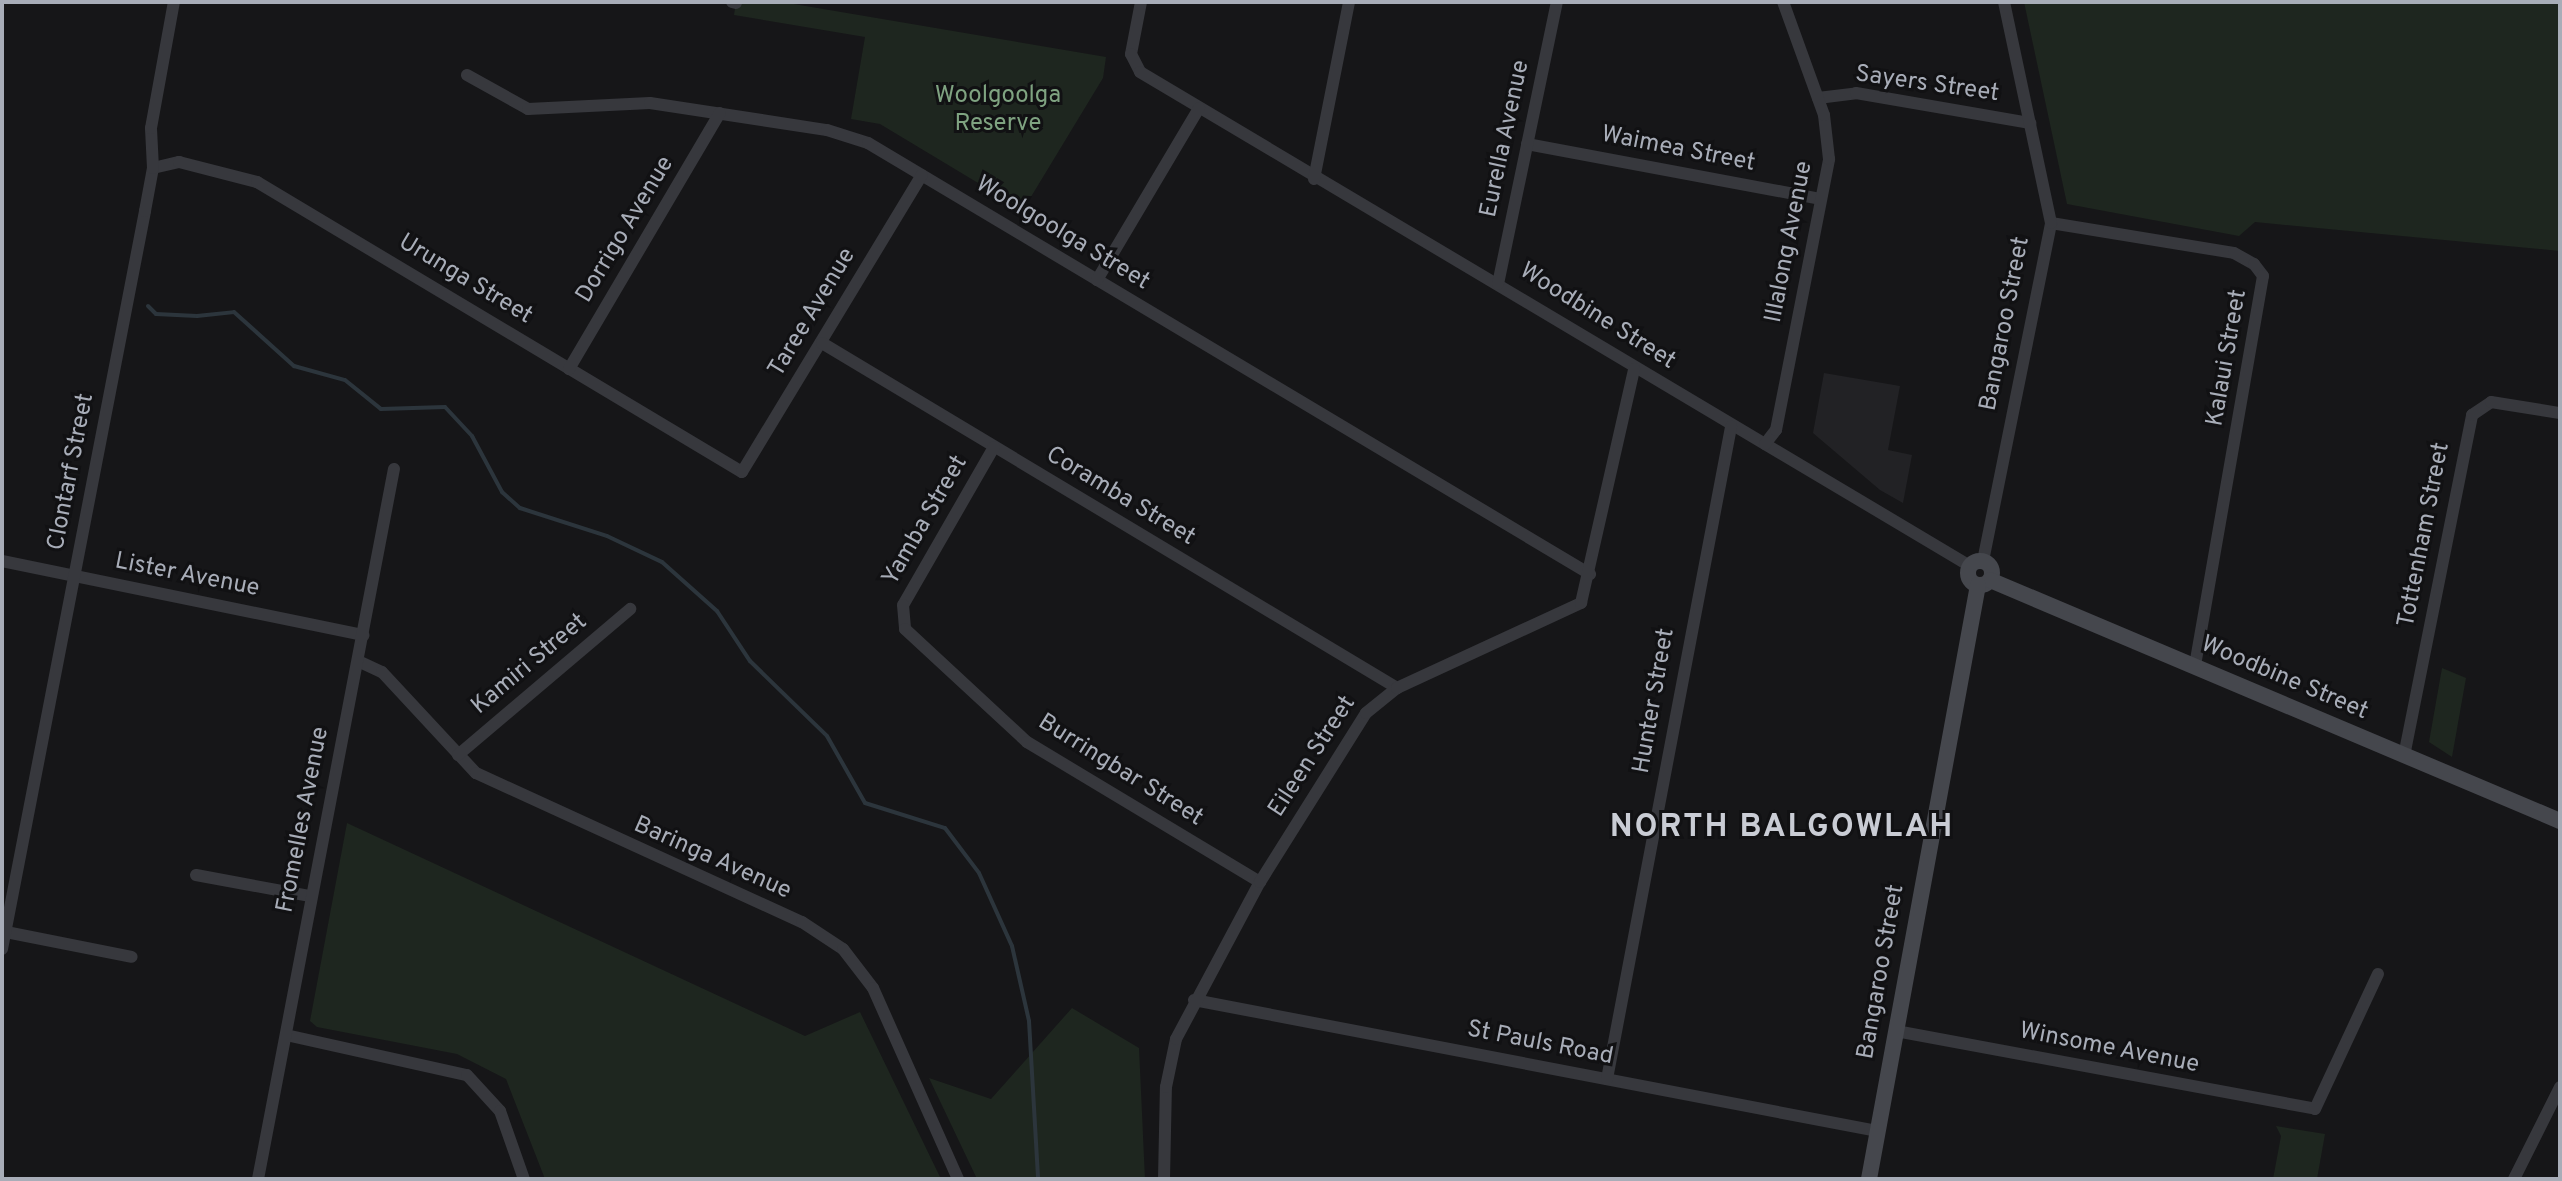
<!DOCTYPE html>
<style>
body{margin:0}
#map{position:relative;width:2562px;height:1181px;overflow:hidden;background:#161618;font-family:Overpass,sans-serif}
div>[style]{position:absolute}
.built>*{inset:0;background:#222225}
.green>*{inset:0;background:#1e261f}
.stream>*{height:4px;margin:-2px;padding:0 2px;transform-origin:2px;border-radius:2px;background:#2c353c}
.street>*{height:12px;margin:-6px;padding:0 6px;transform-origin:6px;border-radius:6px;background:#37383d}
.secondary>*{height:16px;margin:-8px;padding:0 8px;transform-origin:8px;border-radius:8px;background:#45474d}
.secondary>.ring{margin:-8px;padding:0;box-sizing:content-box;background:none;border:16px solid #45474d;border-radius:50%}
span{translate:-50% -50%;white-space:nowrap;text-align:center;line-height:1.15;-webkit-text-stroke:6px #111113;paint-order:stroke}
.street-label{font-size:24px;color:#a8adb8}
.park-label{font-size:24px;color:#7fa381}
.district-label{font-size:32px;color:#c9ccd4;font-weight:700;letter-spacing:2px}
.frame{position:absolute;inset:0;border:4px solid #a8adb8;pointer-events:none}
</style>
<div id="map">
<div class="built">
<div style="clip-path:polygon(1824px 373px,1900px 386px,1888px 450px,1912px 455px,1903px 503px,1880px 490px,1813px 433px)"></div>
</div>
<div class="green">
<div style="clip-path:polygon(736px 2px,782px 2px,1106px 57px,1103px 78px,1023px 210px,880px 124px,851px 119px,865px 37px,734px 15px)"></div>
<div style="clip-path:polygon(2024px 2px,2560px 2px,2560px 251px,2255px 222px,2239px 236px,2067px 204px)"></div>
<div style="clip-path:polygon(2442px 668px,2466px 678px,2452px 757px,2429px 742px)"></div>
<div style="clip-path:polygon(347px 823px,805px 1036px,860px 1012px,941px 1179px,545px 1179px,506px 1079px,457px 1054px,317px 1027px,310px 1021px)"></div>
<div style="clip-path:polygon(1072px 1008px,1139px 1048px,1145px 1179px,977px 1179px,929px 1078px,991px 1099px)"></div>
<div style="clip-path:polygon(2276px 1126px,2325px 1134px,2317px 1179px,2273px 1179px,2281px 1136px)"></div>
</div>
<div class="stream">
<div style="left:148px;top:306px;width:11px;rotate:45deg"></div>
<div style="left:156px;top:314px;width:41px;rotate:2.8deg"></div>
<div style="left:197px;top:316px;width:37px;rotate:-6deg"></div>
<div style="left:234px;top:312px;width:81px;rotate:42deg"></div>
<div style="left:294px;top:366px;width:53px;rotate:15.4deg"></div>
<div style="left:345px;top:380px;width:46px;rotate:38.9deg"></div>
<div style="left:381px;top:409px;width:64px;rotate:-1.8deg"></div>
<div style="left:445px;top:407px;width:40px;rotate:47deg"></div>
<div style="left:472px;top:436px;width:64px;rotate:61.8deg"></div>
<div style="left:502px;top:492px;width:24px;rotate:42deg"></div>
<div style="left:520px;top:508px;width:91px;rotate:17.8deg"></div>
<div style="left:607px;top:536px;width:61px;rotate:25.3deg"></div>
<div style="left:662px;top:562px;width:74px;rotate:41.7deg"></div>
<div style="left:717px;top:611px;width:60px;rotate:56.6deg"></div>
<div style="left:750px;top:661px;width:107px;rotate:44.2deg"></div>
<div style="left:827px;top:736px;width:77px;rotate:60.4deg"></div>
<div style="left:865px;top:803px;width:84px;rotate:17.4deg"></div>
<div style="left:945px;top:828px;width:56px;rotate:52.9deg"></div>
<div style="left:979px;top:873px;width:80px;rotate:65.7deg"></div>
<div style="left:1012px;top:946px;width:77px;rotate:77.2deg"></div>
<div style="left:1029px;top:1021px;width:158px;rotate:86.7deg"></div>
</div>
<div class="street">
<div style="left:732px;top:2px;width:4px;rotate:14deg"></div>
<div style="left:1141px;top:2px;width:53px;rotate:100.9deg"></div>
<div style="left:1131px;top:54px;width:20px;rotate:63deg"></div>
<div style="left:1140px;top:72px;width:966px;rotate:30.76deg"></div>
<div style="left:467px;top:75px;width:70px;rotate:29.1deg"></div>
<div style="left:528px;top:109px;width:122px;rotate:-2.8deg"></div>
<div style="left:650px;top:103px;width:179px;rotate:8.7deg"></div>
<div style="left:827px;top:130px;width:43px;rotate:17.6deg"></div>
<div style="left:868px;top:143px;width:841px;rotate:30.84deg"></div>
<div style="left:1818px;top:98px;width:38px;rotate:-7deg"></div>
<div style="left:1856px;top:93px;width:177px;rotate:9.8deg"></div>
<div style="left:1527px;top:144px;width:298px;rotate:10.6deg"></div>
<div style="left:153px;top:168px;width:27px;rotate:-13deg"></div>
<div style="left:179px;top:162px;width:81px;rotate:14.4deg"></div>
<div style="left:257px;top:182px;width:565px;rotate:30.88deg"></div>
<div style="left:742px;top:472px;width:347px;rotate:-58.8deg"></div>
<div style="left:1314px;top:179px;width:180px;rotate:-78.8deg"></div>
<div style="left:2051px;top:223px;width:185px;rotate:9.3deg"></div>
<div style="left:2234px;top:253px;width:23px;rotate:29deg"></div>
<div style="left:2254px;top:264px;width:15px;rotate:53deg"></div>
<div style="left:2263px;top:276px;width:397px;rotate:99.9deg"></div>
<div style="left:1097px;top:280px;width:200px;rotate:-59.3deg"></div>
<div style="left:1498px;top:284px;width:288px;rotate:-78.2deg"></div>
<div style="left:822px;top:343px;width:671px;rotate:30.96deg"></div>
<div style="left:569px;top:369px;width:297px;rotate:-59.5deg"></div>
<div style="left:1765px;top:444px;width:18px;rotate:-52deg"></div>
<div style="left:1776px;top:430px;width:276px;rotate:-78.9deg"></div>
<div style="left:1829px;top:159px;width:44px;rotate:-96.5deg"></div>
<div style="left:1824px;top:115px;width:120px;rotate:-109.9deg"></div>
<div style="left:994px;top:447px;width:182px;rotate:119.9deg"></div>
<div style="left:903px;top:605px;width:24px;rotate:85deg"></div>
<div style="left:905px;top:629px;width:166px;rotate:42.8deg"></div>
<div style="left:1027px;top:742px;width:272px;rotate:31deg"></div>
<div style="left:2px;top:561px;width:369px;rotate:11.6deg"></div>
<div style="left:1983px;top:561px;width:345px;rotate:-78.6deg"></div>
<div style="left:2051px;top:223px;width:226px;rotate:-102deg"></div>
<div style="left:358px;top:661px;width:26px;rotate:25deg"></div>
<div style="left:382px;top:672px;width:138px;rotate:47.1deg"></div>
<div style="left:476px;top:773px;width:358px;rotate:24.6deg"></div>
<div style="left:802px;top:922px;width:49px;rotate:33.4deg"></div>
<div style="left:843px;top:949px;width:49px;rotate:52.4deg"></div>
<div style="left:873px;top:988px;width:209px;rotate:66deg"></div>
<div style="left:458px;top:755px;width:226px;rotate:-40.3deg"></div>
<div style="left:2404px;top:756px;width:348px;rotate:-78.7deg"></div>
<div style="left:2472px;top:415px;width:23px;rotate:-34deg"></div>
<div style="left:2491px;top:402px;width:70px;rotate:9.1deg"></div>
<div style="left:196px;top:875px;width:115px;rotate:10.5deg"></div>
<div style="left:6px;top:932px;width:128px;rotate:11.2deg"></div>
<div style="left:2px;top:949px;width:752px;rotate:-79.03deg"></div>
<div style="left:145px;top:211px;width:44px;rotate:-79.5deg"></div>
<div style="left:153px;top:168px;width:40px;rotate:-92.9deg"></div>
<div style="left:151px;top:128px;width:128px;rotate:-79.7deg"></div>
<div style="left:1194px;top:1000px;width:695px;rotate:10.86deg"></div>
<div style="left:1896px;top:1031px;width:426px;rotate:10.5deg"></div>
<div style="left:2315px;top:1109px;width:149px;rotate:-65deg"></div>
<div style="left:286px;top:1035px;width:185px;rotate:12.5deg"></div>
<div style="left:467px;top:1075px;width:49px;rotate:47.5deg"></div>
<div style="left:500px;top:1111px;width:72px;rotate:70.6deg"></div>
<div style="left:1607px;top:1079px;width:664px;rotate:-79.23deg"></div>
<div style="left:258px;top:1179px;width:723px;rotate:-79.16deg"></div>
<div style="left:1164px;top:1179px;width:92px;rotate:-88.8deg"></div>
<div style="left:1166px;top:1087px;width:49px;rotate:-78.2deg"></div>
<div style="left:1176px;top:1039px;width:178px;rotate:-61.9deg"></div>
<div style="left:1260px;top:882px;width:199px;rotate:-57.9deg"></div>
<div style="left:1366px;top:713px;width:40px;rotate:-39deg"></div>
<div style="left:1397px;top:688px;width:203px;rotate:-24.8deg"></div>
<div style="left:1581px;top:603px;width:240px;rotate:-77.2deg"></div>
<div style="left:2514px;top:1179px;width:103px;rotate:-63.4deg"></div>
</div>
<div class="secondary">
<div class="ring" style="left:1968px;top:561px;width:8px;height:8px"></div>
<div style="left:1990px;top:580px;width:619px;rotate:22.92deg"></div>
<div style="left:1869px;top:1179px;width:604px;rotate:-79.6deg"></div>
</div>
<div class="street-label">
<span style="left:1927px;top:85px;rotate:8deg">Sayers Street</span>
<span style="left:1506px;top:139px;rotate:-78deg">Eurella Avenue</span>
<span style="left:1678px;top:150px;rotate:11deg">Waimea Street</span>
<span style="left:626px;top:230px;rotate:-59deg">Dorrigo Avenue</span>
<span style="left:1062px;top:234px;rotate:31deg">Woolgoolga Street</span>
<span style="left:1790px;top:242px;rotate:-79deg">Illalong Avenue</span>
<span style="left:465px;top:280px;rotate:31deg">Urunga Street</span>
<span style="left:813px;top:313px;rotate:-59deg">Taree Avenue</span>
<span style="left:1597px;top:317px;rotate:32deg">Woodbine Street</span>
<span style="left:2006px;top:324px;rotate:-79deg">Bangaroo Street</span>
<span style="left:2228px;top:358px;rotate:-80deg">Kalaui Street</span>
<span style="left:72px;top:472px;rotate:-79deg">Clontarf Street</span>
<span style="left:1120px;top:497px;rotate:31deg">Coramba Street</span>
<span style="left:926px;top:521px;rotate:-60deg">Yamba Street</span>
<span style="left:2425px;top:535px;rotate:-79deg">Tottenham Street</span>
<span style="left:187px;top:576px;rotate:11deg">Lister Avenue</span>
<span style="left:530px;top:665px;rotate:-40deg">Kamiri Street</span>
<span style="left:2284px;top:679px;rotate:23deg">Woodbine Street</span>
<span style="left:1655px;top:701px;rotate:-80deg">Hunter Street</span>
<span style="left:1313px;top:757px;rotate:-57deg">Eileen Street</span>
<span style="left:1120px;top:771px;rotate:32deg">Burringbar Street</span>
<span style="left:304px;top:820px;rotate:-79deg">Fromelles Avenue</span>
<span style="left:712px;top:859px;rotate:24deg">Baringa Avenue</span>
<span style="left:1882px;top:972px;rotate:-80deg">Bangaroo Street</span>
<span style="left:1540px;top:1044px;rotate:11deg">St Pauls Road</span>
<span style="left:2109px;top:1049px;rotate:11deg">Winsome Avenue</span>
</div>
<div class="park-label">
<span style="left:998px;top:111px">Woolgoolga<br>Reserve</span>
</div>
<div class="district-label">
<span style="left:1782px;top:828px">NORTH BALGOWLAH</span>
</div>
<div class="frame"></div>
</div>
